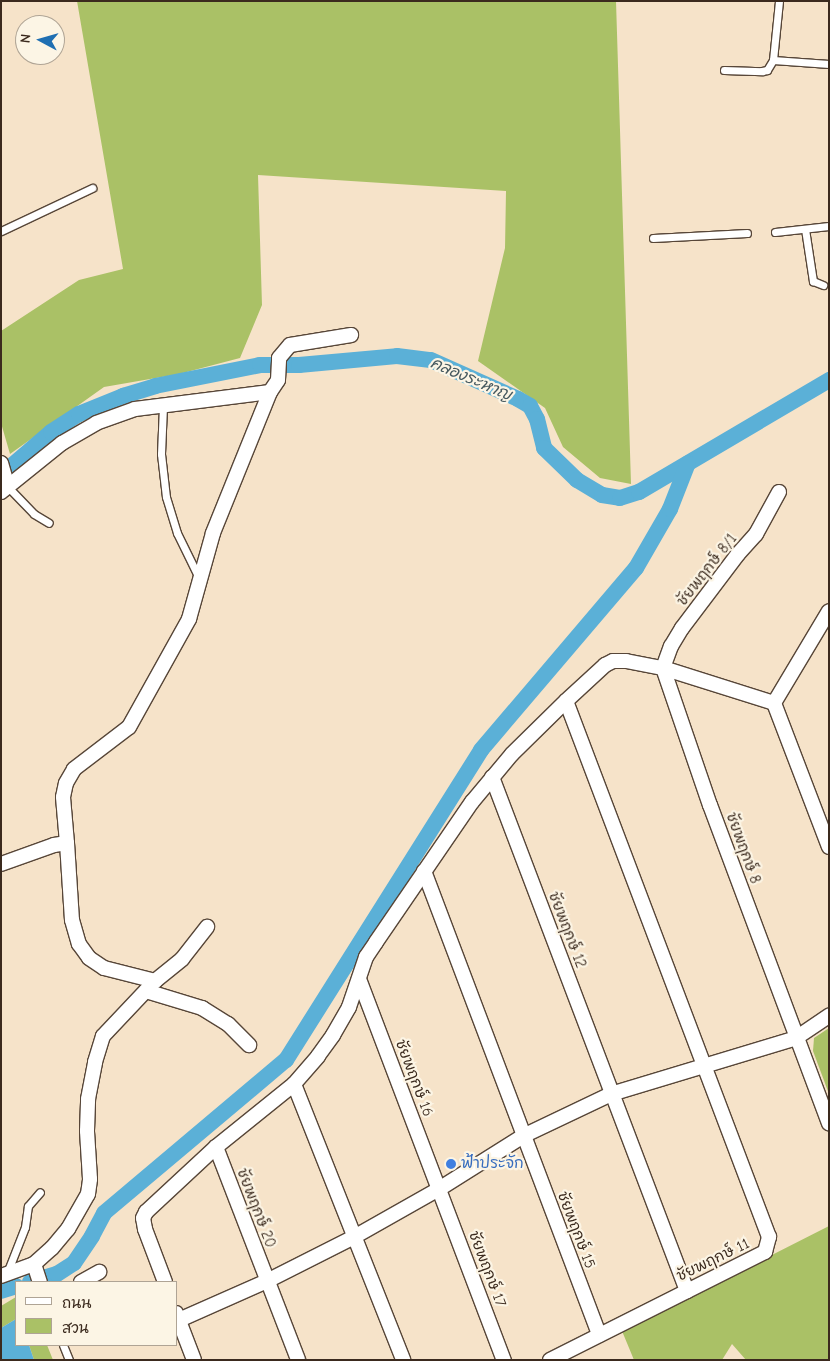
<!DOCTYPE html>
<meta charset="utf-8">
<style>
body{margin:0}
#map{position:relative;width:830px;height:1361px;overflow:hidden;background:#f6e3c9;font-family:"Comic Neue","Playpen Sans Thai",sans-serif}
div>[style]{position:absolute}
.green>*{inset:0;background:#aac166}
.water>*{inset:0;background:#5bb0d7}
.canal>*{height:16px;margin:-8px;padding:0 8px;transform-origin:8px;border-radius:8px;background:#5bb0d7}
.roads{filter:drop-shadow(1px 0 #574638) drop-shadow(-1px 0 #574638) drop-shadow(0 1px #574638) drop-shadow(0 -1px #574638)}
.service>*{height:7px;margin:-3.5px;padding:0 3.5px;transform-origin:3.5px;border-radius:3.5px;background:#fff}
.minor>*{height:14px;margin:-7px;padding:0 7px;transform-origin:7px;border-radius:7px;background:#fff}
.dots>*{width:14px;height:14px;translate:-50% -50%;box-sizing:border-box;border:2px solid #fcf5e5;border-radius:50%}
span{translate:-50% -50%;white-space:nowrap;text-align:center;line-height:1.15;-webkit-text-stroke:4.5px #fcf5e5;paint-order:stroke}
.street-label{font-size:15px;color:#3b2a1e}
.shop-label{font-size:15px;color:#366cbe}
.left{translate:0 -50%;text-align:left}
.water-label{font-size:16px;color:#46595f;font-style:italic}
.frame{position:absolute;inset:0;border:2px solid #3b2a1e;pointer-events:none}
.legend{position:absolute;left:15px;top:1281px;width:162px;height:65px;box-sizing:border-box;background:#fcf5e5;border:1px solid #afa495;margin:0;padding:6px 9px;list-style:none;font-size:15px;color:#3b2a1e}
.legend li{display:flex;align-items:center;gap:10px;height:25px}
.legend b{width:25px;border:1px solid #afa495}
.north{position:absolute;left:15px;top:15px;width:50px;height:50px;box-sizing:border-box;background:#fcf5e5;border:1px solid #afa495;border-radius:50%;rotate:276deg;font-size:14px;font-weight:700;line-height:20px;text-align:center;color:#3b2a1e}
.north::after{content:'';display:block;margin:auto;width:18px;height:22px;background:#1f6fb2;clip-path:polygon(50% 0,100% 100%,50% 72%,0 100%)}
</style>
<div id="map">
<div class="green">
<div style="clip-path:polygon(77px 1px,616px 1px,631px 484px,600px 478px,563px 447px,545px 408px,478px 361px,505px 248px,506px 191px,258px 175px,262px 305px,240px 358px,179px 374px,104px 387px,10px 454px,1px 423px,1px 331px,79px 280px,123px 269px)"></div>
<div style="clip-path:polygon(829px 1028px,829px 1094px,813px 1051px,814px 1038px)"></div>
<div style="clip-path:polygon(829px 1226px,829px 1360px,746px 1360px,732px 1344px,722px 1360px,634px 1360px,622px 1331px)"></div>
<div style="clip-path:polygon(16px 1297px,16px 1319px,1px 1328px,1px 1306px)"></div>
<div style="clip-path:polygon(29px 1345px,47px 1345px,53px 1360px,34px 1360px)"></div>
</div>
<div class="water">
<div style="clip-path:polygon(16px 1319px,16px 1345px,29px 1345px,34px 1360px,1px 1360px,1px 1328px)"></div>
</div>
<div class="canal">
<div style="left:1px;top:475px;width:66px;rotate:-40.7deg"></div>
<div style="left:51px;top:432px;width:33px;rotate:-33deg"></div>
<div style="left:79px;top:414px;width:48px;rotate:-22.2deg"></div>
<div style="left:123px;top:396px;width:34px;rotate:-17deg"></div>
<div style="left:155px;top:386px;width:107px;rotate:-11.3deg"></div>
<div style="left:260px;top:365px;width:39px"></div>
<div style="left:299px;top:365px;width:98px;rotate:-5.2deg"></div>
<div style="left:397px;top:356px;width:34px;rotate:7deg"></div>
<div style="left:431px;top:360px;width:95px;rotate:24.1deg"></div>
<div style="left:518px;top:399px;width:14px;rotate:30deg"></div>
<div style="left:530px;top:406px;width:15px;rotate:62deg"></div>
<div style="left:537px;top:419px;width:30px;rotate:76deg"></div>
<div style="left:544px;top:448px;width:46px;rotate:44.1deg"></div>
<div style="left:577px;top:480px;width:29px;rotate:31deg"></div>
<div style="left:602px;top:495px;width:18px;rotate:9deg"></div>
<div style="left:620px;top:498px;width:20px;rotate:-18deg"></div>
<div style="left:639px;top:492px;width:221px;rotate:-30.5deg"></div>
<div style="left:30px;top:1282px;width:28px;rotate:-17deg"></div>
<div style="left:57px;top:1274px;width:20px;rotate:-33deg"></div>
<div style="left:74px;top:1263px;width:32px;rotate:-56deg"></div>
<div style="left:92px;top:1236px;width:26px;rotate:-62deg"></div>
<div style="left:104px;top:1213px;width:238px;rotate:-40.1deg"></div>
<div style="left:286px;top:1060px;width:366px;rotate:-57.8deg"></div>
<div style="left:481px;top:750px;width:239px;rotate:-49.6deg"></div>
<div style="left:636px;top:568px;width:68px;rotate:-60deg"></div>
<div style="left:670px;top:509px;width:49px;rotate:-68.6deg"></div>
<div style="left:1px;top:1291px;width:16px;rotate:-18deg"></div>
</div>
<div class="roads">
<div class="service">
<div style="left:779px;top:1px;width:59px;rotate:95.8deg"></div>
<div style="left:773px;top:60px;width:56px;rotate:4.1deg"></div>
<div style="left:724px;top:70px;width:38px;rotate:2deg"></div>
<div style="left:762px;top:71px;width:5px;rotate:-11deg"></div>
<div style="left:767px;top:70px;width:12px;rotate:-59deg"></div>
<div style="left:805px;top:229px;width:53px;rotate:81.3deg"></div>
<div style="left:813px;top:281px;width:11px;rotate:22deg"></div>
<div style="left:1px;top:231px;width:101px;rotate:-25.3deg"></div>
<div style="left:775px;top:232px;width:54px;rotate:-6.3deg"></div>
<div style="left:653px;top:238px;width:94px;rotate:-3deg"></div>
<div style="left:163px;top:406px;width:48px;rotate:92.4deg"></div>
<div style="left:161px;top:454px;width:43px;rotate:83.4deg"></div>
<div style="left:166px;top:497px;width:38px;rotate:73deg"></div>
<div style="left:177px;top:533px;width:50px;rotate:63.9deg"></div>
<div style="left:8px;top:487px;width:37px;rotate:46deg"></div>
<div style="left:34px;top:514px;width:17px;rotate:31deg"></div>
<div style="left:7px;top:1273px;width:49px;rotate:-68.6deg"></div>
<div style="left:25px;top:1227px;width:21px;rotate:-82deg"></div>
<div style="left:28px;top:1206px;width:18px;rotate:-49deg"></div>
<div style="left:63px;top:1345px;width:16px;rotate:68deg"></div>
</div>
<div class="minor">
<div style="left:1px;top:463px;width:25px;rotate:74deg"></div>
<div style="left:1px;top:492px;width:78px;rotate:-38.8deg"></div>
<div style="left:62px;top:443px;width:39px;rotate:-30deg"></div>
<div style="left:96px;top:423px;width:41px;rotate:-19.7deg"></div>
<div style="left:135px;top:409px;width:136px;rotate:-7.2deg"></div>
<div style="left:270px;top:392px;width:14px;rotate:-56deg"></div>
<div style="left:278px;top:380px;width:22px;rotate:-87deg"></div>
<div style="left:279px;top:358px;width:17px;rotate:-50deg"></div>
<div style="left:290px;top:345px;width:62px;rotate:-9.3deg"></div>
<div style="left:779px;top:492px;width:48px;rotate:118.7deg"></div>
<div style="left:756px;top:534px;width:27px;rotate:132deg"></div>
<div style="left:738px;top:554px;width:93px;rotate:127.1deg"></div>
<div style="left:682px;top:628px;width:21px;rotate:121deg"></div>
<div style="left:671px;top:646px;width:23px;rotate:110deg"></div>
<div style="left:663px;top:668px;width:145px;rotate:71.1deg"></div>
<div style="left:710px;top:805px;width:340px;rotate:69.5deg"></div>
<div style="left:774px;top:703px;width:154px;rotate:69.1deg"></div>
<div style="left:774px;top:703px;width:107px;rotate:-59.1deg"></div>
<div style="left:492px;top:777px;width:550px;rotate:69.22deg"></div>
<div style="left:67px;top:843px;width:46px;rotate:-95deg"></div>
<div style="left:63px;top:797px;width:14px;rotate:-78deg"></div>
<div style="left:66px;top:783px;width:16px;rotate:-60deg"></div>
<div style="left:74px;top:769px;width:69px;rotate:-37.4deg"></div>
<div style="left:129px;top:727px;width:124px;rotate:-60.9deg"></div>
<div style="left:189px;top:619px;width:89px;rotate:-74.4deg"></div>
<div style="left:213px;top:533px;width:152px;rotate:-68deg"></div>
<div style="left:1px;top:864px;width:56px;rotate:-19.7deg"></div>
<div style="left:54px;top:845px;width:13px;rotate:-9deg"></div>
<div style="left:67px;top:843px;width:77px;rotate:86.3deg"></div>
<div style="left:72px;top:920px;width:25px;rotate:74deg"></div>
<div style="left:79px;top:944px;width:17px;rotate:54deg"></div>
<div style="left:89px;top:958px;width:18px;rotate:34deg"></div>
<div style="left:104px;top:968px;width:53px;rotate:14.3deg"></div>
<div style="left:424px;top:871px;width:496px;rotate:69.3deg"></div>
<div style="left:359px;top:979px;width:408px;rotate:69.2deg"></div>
<div style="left:146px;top:991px;width:59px;rotate:16.9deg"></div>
<div style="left:202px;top:1008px;width:31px;rotate:32deg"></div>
<div style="left:228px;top:1024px;width:30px;rotate:45deg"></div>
<div style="left:294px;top:1084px;width:297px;rotate:68.4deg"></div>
<div style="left:216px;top:1147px;width:228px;rotate:68.9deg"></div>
<div style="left:34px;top:1264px;width:19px;rotate:72deg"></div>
<div style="left:1px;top:1276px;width:35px;rotate:-20deg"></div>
<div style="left:34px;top:1264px;width:24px;rotate:-42deg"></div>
<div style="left:52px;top:1248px;width:25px;rotate:-50deg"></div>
<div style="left:68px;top:1229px;width:40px;rotate:-60.3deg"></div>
<div style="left:88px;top:1194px;width:15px;rotate:-82deg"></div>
<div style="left:90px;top:1179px;width:48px;rotate:-93.6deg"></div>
<div style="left:87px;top:1131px;width:32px;rotate:-88deg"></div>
<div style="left:88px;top:1099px;width:38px;rotate:-79deg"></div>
<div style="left:95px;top:1062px;width:27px;rotate:-73deg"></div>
<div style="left:103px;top:1036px;width:76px;rotate:-46.6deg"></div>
<div style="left:155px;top:981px;width:35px;rotate:-39deg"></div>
<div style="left:182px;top:959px;width:41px;rotate:-52deg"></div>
<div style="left:81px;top:1282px;width:21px;rotate:-29deg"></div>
<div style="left:165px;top:1282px;width:57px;rotate:-110.7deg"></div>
<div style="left:145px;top:1229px;width:11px;rotate:-100deg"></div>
<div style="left:143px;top:1218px;width:7px;rotate:-63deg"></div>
<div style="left:146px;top:1212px;width:96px;rotate:-42.9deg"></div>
<div style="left:216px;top:1147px;width:100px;rotate:-38.9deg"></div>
<div style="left:294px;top:1084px;width:37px;rotate:-49deg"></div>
<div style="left:318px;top:1056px;width:26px;rotate:-54deg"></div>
<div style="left:333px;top:1035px;width:32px;rotate:-60deg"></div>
<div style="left:349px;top:1007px;width:53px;rotate:-71.2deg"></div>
<div style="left:366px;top:957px;width:18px;rotate:-56deg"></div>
<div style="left:376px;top:942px;width:170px;rotate:-55.6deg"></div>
<div style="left:472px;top:802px;width:62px;rotate:-50.2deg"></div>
<div style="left:512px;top:754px;width:76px;rotate:-44.5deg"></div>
<div style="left:566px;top:701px;width:53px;rotate:-42.7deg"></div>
<div style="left:605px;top:665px;width:9px;rotate:-27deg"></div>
<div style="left:613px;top:661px;width:13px"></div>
<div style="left:626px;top:661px;width:38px;rotate:11deg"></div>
<div style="left:663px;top:668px;width:116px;rotate:17.5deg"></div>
<div style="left:176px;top:1313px;width:50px;rotate:69deg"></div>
<div style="left:179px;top:1320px;width:96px;rotate:-23.9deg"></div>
<div style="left:267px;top:1281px;width:97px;rotate:-26.8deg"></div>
<div style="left:354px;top:1237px;width:98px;rotate:-29.5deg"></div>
<div style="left:439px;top:1189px;width:99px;rotate:-32.2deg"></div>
<div style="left:523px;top:1136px;width:98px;rotate:-25.5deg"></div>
<div style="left:611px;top:1094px;width:193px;rotate:-16.8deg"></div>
<div style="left:796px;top:1038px;width:40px;rotate:-34deg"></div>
<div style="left:550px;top:1360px;width:241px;rotate:-26.7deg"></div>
<div style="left:765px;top:1252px;width:16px;rotate:-75deg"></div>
<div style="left:769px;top:1237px;width:573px;rotate:-110.74deg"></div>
</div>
</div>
<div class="dots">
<div style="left:451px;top:1164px;background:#3f7fe0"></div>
</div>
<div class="street-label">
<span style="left:707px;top:570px;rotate:-52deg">ชัยพฤกษ์ 8/1</span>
<span style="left:743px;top:848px;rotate:70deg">ชัยพฤกษ์ 8</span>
<span style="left:567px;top:930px;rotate:69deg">ชัยพฤกษ์ 12</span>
<span style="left:414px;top:1078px;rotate:69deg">ชัยพฤกษ์ 16</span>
<span style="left:256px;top:1208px;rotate:69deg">ชัยพฤกษ์ 20</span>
<span style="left:576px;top:1230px;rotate:69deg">ชัยพฤกษ์ 15</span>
<span style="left:713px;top:1260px;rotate:-26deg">ชัยพฤกษ์ 11</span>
<span style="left:487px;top:1269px;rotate:69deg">ชัยพฤกษ์ 17</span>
</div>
<div class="shop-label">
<span class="left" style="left:461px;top:1164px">ฟ้าประจัก</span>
</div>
<div class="water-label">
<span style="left:471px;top:379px;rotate:23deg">คลองระหาญ</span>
</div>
<div class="frame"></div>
<ul class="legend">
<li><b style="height:6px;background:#fff"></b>ถนน</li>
<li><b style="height:14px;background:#aac166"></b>สวน</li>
</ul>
<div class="north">N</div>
</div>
